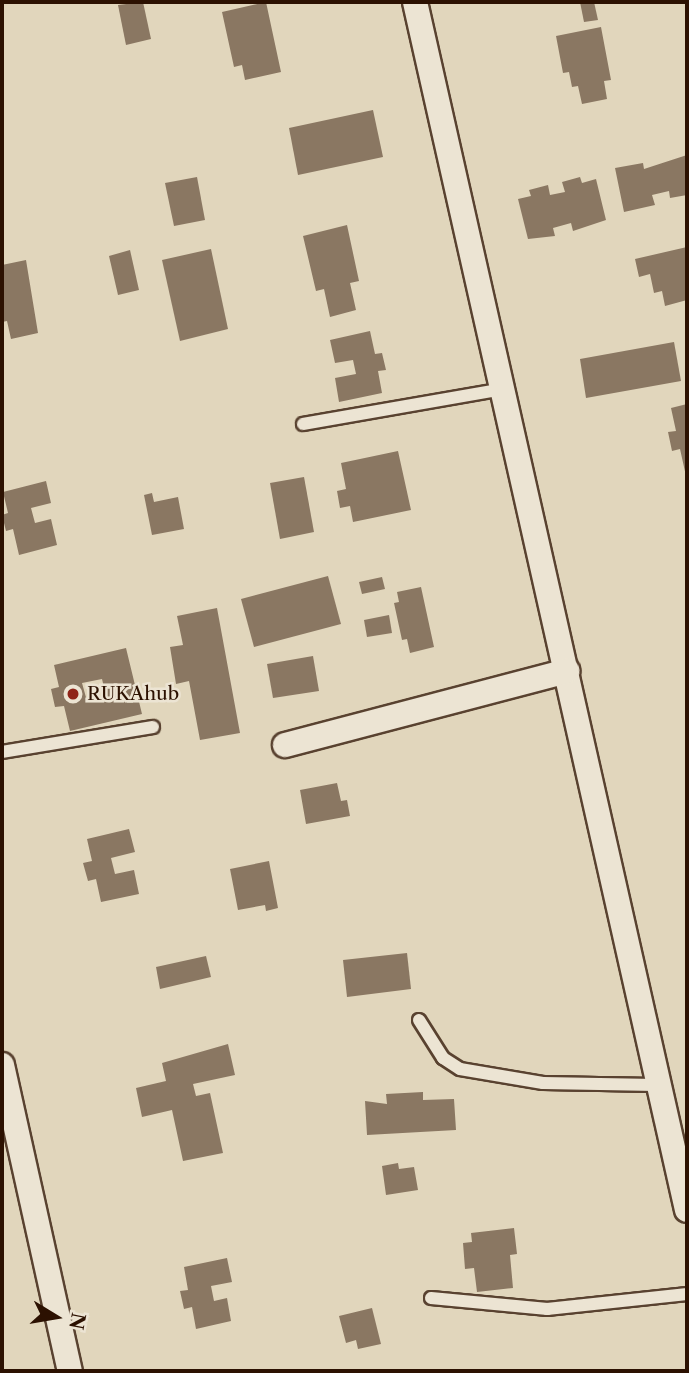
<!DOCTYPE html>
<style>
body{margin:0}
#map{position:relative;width:689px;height:1373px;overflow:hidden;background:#e1d6bc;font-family:"Libre Caslon Text",serif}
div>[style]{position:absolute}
.building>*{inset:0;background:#8a7762}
.roads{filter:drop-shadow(2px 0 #594230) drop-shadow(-2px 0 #594230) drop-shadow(0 2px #594230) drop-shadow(0 -2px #594230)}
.lane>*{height:12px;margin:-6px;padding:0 6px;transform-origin:6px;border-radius:6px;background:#ece4d3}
.street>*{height:24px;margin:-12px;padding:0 12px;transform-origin:12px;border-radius:12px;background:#ece4d3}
.dots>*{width:19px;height:19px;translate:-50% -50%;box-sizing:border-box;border:4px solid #ece4d3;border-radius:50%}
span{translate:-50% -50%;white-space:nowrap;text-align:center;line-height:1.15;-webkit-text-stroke:5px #ece4d3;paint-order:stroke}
.poi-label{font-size:19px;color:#2c1101}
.left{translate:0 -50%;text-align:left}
.frame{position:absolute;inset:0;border:4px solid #2c1101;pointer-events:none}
.north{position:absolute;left:21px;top:1282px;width:70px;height:70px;-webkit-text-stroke:5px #ece4d3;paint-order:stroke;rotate:101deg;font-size:19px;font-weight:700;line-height:28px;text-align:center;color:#2c1101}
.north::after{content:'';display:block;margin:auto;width:24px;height:32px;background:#2c1101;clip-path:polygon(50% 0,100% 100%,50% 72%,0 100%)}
</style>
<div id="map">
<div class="building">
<div style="clip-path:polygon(143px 2px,151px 39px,126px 45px,118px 5px)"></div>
<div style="clip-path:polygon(266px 2px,281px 72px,245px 80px,242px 65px,234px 67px,222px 12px)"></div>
<div style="clip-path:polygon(580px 2px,594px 2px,598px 20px,584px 22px)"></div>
<div style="clip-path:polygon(601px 27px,611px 80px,604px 81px,607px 99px,582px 104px,578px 86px,572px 87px,569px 72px,563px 73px,556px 36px)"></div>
<div style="clip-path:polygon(373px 110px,383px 157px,298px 175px,289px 128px)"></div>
<div style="clip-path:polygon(687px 155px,687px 195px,670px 198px,669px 191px,652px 195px,655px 205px,624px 212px,615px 168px,643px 163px,644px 169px)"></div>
<div style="clip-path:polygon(197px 177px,205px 220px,174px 226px,165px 183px)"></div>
<div style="clip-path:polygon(580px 177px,582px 183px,596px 179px,606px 220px,573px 231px,571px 223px,553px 228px,555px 236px,528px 239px,518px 199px,531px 196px,529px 190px,548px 185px,550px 195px,565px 192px,562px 182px)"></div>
<div style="clip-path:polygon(347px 225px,359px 281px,350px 283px,356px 310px,330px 317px,324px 289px,316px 291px,303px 236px)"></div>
<div style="clip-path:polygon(687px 247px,687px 300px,665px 306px,662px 291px,654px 293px,650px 274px,639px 277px,635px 259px)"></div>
<div style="clip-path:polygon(211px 249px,228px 329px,180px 341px,162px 260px)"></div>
<div style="clip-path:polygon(130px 250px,139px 290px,118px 295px,109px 256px)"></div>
<div style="clip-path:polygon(26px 260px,38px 333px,11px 339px,7px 321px,2px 322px,2px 265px)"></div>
<div style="clip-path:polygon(370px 331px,375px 354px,382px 353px,386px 370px,378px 371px,382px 393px,339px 402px,335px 378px,356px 374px,353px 360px,335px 363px,330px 340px)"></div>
<div style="clip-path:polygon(674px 342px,681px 381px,586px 398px,580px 359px)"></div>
<div style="clip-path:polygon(687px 404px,687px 476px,686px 476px,680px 449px,672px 451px,668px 432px,676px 431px,671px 408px)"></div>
<div style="clip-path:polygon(398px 451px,411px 510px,353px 522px,350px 506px,340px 508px,337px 491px,346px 489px,341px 463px)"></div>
<div style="clip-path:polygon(304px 477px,314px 532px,280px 539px,270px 483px)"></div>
<div style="clip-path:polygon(46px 481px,51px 503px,31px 508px,35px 523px,51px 519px,57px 545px,19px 555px,13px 529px,6px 531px,2px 515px,8px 513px,3px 492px)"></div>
<div style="clip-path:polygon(152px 493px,154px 502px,178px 497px,184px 529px,152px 535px,144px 495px)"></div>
<div style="clip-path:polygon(328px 576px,341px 624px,254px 647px,241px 599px)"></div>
<div style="clip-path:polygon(382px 577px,385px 589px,362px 594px,359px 582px)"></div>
<div style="clip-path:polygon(421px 587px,434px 647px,410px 653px,407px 639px,402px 640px,394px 603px,399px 602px,397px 592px)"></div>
<div style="clip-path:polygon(217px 608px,240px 733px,200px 740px,189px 681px,176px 684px,170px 647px,183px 645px,177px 616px)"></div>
<div style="clip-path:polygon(389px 615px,392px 633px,367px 637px,364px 620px)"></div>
<div style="clip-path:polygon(evenodd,126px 648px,142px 714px,70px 731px,64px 706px,55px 707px,51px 689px,59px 687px,54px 665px,126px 648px,102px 679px,106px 696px,87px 701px,82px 683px,102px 679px)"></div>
<div style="clip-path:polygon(313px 656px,319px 691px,273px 698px,267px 664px)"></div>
<div style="clip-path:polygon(337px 783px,341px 801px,347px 800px,350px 816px,306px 824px,300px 790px)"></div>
<div style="clip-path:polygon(129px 829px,135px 852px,111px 858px,115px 874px,134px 870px,139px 894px,101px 902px,96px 879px,88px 881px,83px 863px,92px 861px,87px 839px)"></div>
<div style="clip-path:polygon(269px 861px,278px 908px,266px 911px,265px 905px,238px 910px,230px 869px)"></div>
<div style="clip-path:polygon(407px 953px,411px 989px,347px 997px,343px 960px)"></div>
<div style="clip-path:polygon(206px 956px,211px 977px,160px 989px,156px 967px)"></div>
<div style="clip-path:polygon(228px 1044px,235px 1075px,193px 1084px,196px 1096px,210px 1093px,223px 1153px,183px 1161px,172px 1110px,142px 1117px,136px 1088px,166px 1081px,162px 1063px)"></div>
<div style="clip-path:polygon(423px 1092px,423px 1100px,454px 1099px,456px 1130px,367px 1135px,365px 1101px,387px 1104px,386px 1094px)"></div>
<div style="clip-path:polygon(398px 1163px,399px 1169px,414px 1167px,418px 1190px,386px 1195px,382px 1166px)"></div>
<div style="clip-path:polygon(514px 1228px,517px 1254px,510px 1255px,513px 1288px,477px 1292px,474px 1268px,465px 1269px,463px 1243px,472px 1242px,471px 1233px)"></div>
<div style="clip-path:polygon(227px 1258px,232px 1282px,211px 1286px,214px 1301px,227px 1298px,231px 1321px,196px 1329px,192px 1307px,184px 1309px,180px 1291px,188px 1290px,184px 1267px)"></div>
<div style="clip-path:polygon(372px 1308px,381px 1344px,358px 1349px,356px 1340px,346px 1343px,339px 1316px)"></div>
</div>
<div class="roads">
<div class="lane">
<div style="left:303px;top:424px;width:204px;rotate:-9.9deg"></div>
<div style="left:2px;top:752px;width:153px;rotate:-9.4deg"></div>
<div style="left:419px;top:1020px;width:45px;rotate:57.7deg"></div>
<div style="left:443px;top:1058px;width:20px;rotate:33deg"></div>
<div style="left:460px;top:1069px;width:84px;rotate:9.6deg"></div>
<div style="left:543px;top:1083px;width:117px;rotate:1deg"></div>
<div style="left:431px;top:1298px;width:117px;rotate:5.4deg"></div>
<div style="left:547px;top:1309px;width:141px;rotate:-6.1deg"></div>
</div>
<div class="street">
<div style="left:415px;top:2px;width:1238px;rotate:77.31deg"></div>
<div style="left:285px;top:745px;width:292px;rotate:-14.7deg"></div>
<div style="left:2px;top:1065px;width:313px;rotate:77.5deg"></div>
</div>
</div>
<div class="dots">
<div style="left:73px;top:694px;background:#8f2418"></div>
</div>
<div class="poi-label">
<span class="left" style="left:87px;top:694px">RUKAhub</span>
</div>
<div class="frame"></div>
<div class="north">N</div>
</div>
